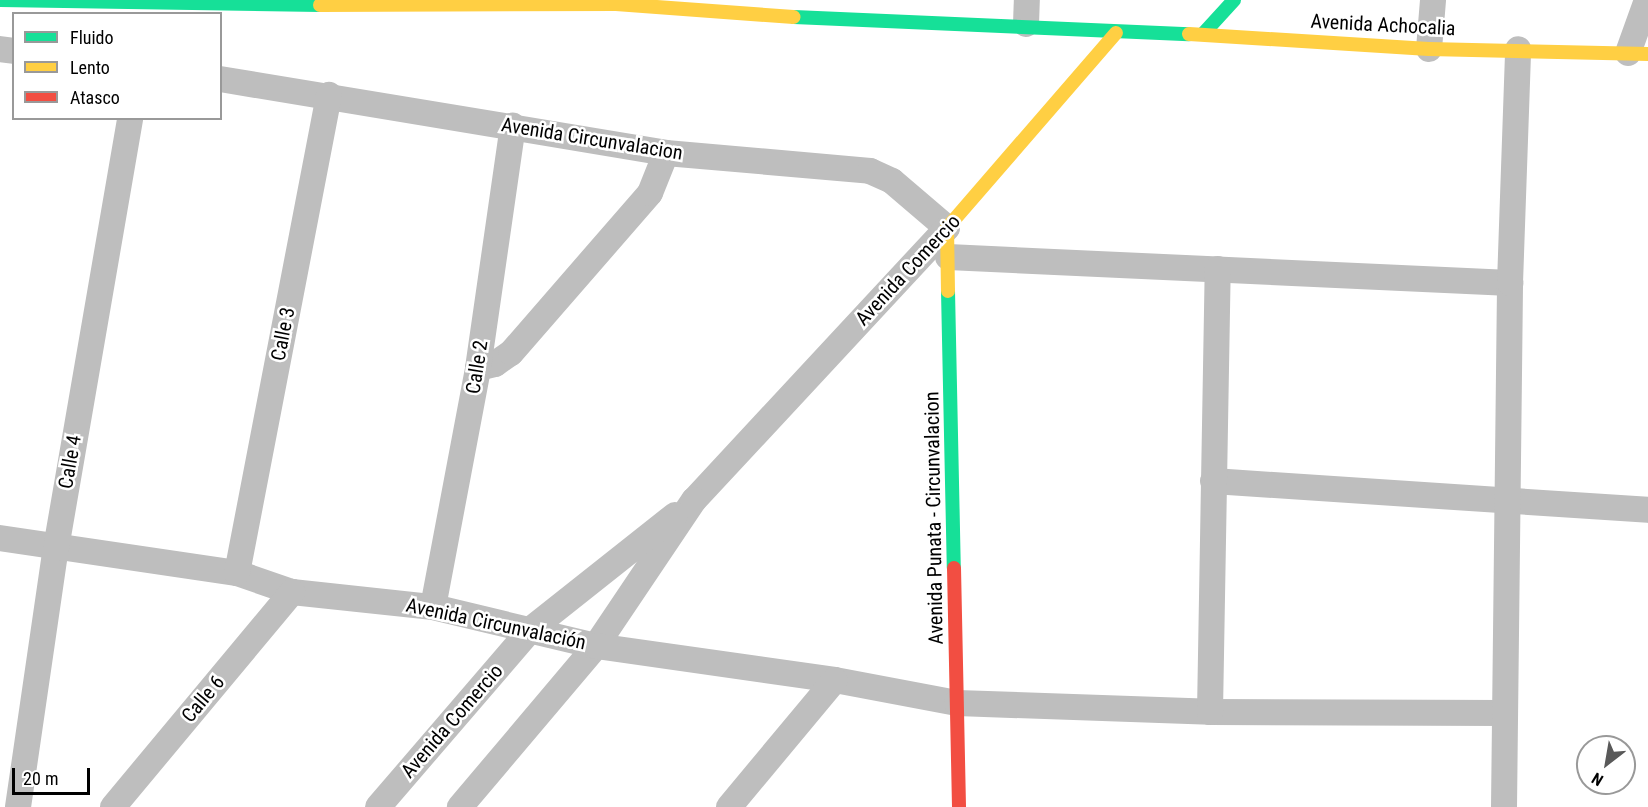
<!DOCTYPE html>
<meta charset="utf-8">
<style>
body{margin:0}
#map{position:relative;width:1648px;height:807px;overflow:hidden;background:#fff;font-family:"Roboto Condensed",sans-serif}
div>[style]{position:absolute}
.street>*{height:26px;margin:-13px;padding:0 13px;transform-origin:13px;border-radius:13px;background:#bebebe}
.fast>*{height:14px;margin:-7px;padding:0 7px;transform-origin:7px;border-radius:7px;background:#16e098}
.slow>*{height:14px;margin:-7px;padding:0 7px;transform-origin:7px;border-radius:7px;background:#ffcf43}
.jam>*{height:14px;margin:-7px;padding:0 7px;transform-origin:7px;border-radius:7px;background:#f24e42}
span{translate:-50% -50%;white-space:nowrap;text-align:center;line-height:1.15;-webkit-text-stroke:5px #fff;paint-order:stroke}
.street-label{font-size:20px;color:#000}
.legend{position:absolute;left:12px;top:12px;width:210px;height:108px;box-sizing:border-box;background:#fff;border:2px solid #999;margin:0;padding:8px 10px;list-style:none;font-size:18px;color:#000}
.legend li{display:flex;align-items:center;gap:12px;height:30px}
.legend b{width:30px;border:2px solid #999}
.north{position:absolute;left:1576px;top:735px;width:60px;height:60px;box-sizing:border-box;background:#fff;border:2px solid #999;border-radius:50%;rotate:211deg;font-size:16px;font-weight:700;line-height:24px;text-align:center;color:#000}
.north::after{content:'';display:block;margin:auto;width:21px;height:27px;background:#595959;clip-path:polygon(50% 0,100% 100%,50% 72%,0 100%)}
.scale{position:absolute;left:12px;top:768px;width:78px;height:27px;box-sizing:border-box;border:3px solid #000;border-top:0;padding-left:8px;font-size:18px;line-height:21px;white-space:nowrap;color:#000;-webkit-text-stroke:4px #fff;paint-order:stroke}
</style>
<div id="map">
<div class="street">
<div style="left:1026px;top:24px;width:24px;rotate:-88deg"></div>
<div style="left:0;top:49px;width:14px;rotate:8deg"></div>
<div style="left:1429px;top:49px;width:49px;rotate:-85.3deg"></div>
<div style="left:1628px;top:53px;width:56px;rotate:-70.3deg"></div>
<div style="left:220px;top:79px;width:452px;rotate:9.4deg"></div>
<div style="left:666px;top:153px;width:205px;rotate:5deg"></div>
<div style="left:870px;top:171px;width:24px;rotate:24deg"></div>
<div style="left:892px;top:181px;width:72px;rotate:40.5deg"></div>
<div style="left:947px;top:228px;width:371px;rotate:132.9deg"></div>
<div style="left:694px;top:500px;width:176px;rotate:123.9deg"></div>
<div style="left:596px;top:646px;width:211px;rotate:130.2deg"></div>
<div style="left:948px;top:257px;width:563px;rotate:2.65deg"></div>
<div style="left:478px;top:368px;width:17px;rotate:-13deg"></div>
<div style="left:495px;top:364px;width:19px;rotate:-35deg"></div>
<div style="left:511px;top:353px;width:212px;rotate:-49deg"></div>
<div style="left:650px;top:193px;width:43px;rotate:-68.2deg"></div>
<div style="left:1213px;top:481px;width:436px;rotate:3.8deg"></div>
<div style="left:0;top:538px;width:240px;rotate:8.4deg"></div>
<div style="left:237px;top:573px;width:58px;rotate:19.1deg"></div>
<div style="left:292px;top:592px;width:142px;rotate:6.1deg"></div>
<div style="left:433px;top:607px;width:168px;rotate:13.5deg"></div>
<div style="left:596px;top:646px;width:241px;rotate:8.1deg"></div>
<div style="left:835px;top:680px;width:124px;rotate:10.7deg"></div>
<div style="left:957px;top:703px;width:253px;rotate:2deg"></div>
<div style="left:1210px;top:712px;width:295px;rotate:0.2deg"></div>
<div style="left:237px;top:573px;width:487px;rotate:-79.1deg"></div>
<div style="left:433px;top:607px;width:243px;rotate:-79.3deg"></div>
<div style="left:478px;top:368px;width:245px;rotate:-81.8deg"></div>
<div style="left:1210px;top:712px;width:443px;rotate:-89deg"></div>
<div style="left:18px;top:807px;width:262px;rotate:-81.7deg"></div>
<div style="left:56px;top:548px;width:436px;rotate:-80.2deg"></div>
<div style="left:113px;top:807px;width:280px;rotate:-50.2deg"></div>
<div style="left:378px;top:807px;width:233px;rotate:-49.3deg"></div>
<div style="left:530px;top:630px;width:185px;rotate:-38.4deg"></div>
<div style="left:729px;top:807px;width:165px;rotate:-50.2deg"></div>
<div style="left:1504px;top:807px;width:524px;rotate:-89.34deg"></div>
<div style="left:1510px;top:283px;width:234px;rotate:-88deg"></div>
</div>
<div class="fast">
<div style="left:0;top:0;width:320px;rotate:0.9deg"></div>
<div style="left:794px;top:17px;width:395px;rotate:2.5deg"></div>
<div style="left:1203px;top:34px;width:46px;rotate:-47.6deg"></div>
<div style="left:948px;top:291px;width:277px;rotate:88.8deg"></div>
</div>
<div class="slow">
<div style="left:320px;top:5px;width:296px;rotate:-0.2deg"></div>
<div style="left:616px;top:4px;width:178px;rotate:4.2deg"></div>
<div style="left:1189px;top:34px;width:240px;rotate:3.6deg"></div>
<div style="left:1429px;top:49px;width:219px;rotate:1.3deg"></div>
<div style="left:948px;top:291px;width:63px;rotate:-90.9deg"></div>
<div style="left:947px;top:228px;width:258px;rotate:-49.1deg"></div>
</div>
<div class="jam">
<div style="left:954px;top:568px;width:239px;rotate:88.8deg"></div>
</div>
<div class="street-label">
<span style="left:1383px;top:25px;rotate:3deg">Avenida Achocalia</span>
<span style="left:592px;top:139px;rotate:9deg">Avenida Circunvalacion</span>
<span style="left:908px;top:270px;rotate:-47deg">Avenida Comercio</span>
<span style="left:283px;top:334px;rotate:-79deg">Calle 3</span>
<span style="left:477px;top:367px;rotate:-81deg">Calle 2</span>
<span style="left:70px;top:462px;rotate:-80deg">Calle 4</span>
<span style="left:934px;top:518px;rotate:-91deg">Avenida Punata - Circunvalacion</span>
<span style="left:496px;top:624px;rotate:12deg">Avenida Circunvalación</span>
<span style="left:203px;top:699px;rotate:-50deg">Calle 6</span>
<span style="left:452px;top:721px;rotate:-49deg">Avenida Comercio</span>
</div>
<ul class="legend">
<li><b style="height:8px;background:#16e098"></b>Fluido</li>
<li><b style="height:8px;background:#ffcf43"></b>Lento</li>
<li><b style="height:8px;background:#f24e42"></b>Atasco</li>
</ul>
<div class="north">N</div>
<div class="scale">20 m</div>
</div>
